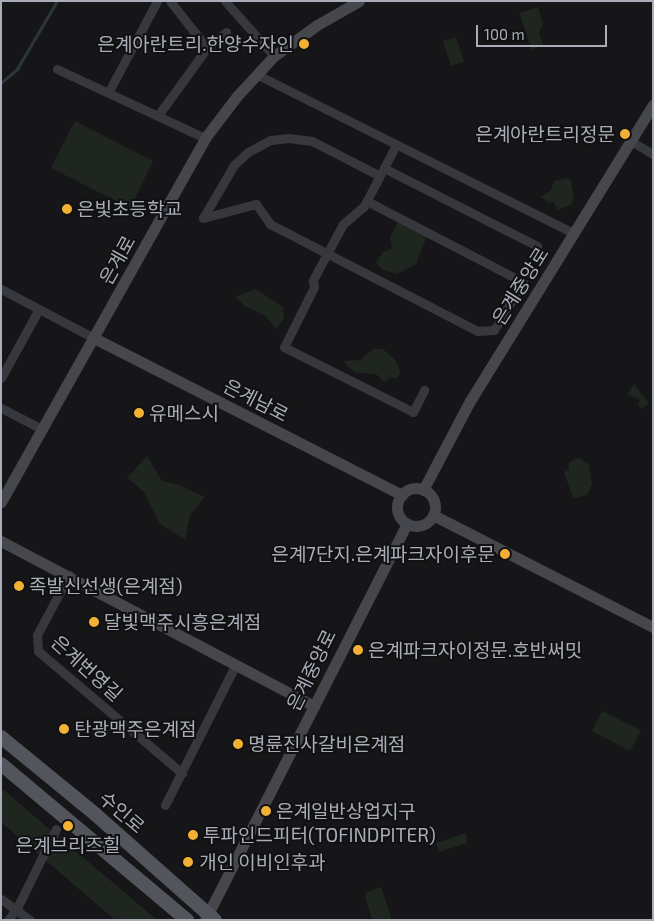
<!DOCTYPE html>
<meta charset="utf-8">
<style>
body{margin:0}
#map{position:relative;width:654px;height:921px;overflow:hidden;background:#161618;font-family:"Exo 2","Noto Sans KR",sans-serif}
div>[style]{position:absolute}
.green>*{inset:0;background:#1e261f}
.stream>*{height:2.5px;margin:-1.25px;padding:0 1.25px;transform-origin:1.25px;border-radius:1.25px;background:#2c353c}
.street>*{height:9px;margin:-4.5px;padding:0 4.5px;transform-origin:4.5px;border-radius:4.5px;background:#37383d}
.secondary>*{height:11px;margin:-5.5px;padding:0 5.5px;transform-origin:5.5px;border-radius:5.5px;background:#45474d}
.secondary>.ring{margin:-5.5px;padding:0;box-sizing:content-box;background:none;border:11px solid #45474d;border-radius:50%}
.primary>*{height:14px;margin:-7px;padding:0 7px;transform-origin:7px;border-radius:7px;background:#53555c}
.dots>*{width:14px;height:14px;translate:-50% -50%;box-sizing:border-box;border:2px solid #111113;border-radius:50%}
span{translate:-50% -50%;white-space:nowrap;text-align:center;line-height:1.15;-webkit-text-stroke:4px #111113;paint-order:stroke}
.poi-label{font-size:19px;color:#a8adb8}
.right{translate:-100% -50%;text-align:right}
.left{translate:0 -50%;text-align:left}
.street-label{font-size:19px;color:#a8adb8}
.frame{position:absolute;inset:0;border:2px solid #a8adb8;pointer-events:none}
.scale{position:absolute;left:476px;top:25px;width:131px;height:22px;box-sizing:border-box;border:2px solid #a8adb8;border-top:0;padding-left:6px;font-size:15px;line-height:18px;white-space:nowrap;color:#a8adb8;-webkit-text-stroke:4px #111113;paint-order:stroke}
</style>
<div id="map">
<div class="green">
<div style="clip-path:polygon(538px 7px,543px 24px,539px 33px,543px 44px,532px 50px,519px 13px)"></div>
<div style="clip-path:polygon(456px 37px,464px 62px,451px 66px,443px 41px)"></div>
<div style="clip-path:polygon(75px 121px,153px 161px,130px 208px,51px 168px)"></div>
<div style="clip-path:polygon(568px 178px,571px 181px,574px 198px,571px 205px,557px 210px,554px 202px,549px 203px,541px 197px,551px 190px,554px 181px)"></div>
<div style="clip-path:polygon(398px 221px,425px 234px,425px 241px,416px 264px,397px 274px,383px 270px,376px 263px,382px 253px,392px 248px,390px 237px)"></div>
<div style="clip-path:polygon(255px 289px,283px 307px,284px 319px,276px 329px,265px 316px,245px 306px,235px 297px)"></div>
<div style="clip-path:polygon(373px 349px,383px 349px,396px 361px,400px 372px,397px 379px,392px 377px,384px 382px,376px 374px,356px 373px,346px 365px,344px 361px,360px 360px)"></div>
<div style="clip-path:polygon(634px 384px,649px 403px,641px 409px,638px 405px,640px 400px,627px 394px)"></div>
<div style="clip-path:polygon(147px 456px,162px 481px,180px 485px,205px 497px,190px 515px,185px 540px,159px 523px,144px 492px,127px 478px)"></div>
<div style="clip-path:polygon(579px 458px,589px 464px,592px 484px,587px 495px,573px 498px,564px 472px,569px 470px,569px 462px)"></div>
<div style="clip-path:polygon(602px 711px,641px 730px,630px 751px,592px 731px)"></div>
<div style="clip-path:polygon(1px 788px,157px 920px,115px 920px,1px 822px)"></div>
<div style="clip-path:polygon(466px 833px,467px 843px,439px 852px,436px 843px)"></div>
<div style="clip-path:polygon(381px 887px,392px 920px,372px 920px,365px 896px,367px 892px)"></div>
</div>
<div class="stream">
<div style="left:1px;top:83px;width:21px;rotate:-41deg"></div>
<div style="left:17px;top:69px;width:79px;rotate:-59.5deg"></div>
</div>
<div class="street">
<div style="left:170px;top:1px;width:60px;rotate:51.8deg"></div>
<div style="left:225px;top:1px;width:74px;rotate:48.3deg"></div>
<div style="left:57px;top:69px;width:163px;rotate:25deg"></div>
<div style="left:256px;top:74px;width:356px;rotate:26.6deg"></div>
<div style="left:109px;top:91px;width:102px;rotate:-61.9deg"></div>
<div style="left:159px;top:114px;width:82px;rotate:-54deg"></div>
<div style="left:207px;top:48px;width:25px;rotate:-40deg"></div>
<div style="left:631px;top:141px;width:26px;rotate:31deg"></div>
<div style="left:396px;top:145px;width:69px;rotate:117.7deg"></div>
<div style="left:364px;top:206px;width:28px;rotate:139deg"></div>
<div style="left:343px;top:224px;width:64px;rotate:118.2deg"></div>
<div style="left:313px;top:280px;width:7px;rotate:82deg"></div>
<div style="left:314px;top:287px;width:67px;rotate:116.6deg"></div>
<div style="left:284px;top:347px;width:144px;rotate:26.7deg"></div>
<div style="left:413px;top:412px;width:25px;rotate:-63deg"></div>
<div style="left:384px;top:168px;width:172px;rotate:27deg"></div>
<div style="left:203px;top:218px;width:55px;rotate:-14.8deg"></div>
<div style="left:256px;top:204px;width:24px;rotate:55deg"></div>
<div style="left:270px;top:224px;width:233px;rotate:27.3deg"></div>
<div style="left:477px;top:331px;width:17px;rotate:-3deg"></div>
<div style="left:494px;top:330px;width:56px;rotate:-58.9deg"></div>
<div style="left:523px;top:282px;width:176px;rotate:-152.6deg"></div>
<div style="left:203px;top:218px;width:61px;rotate:-59.7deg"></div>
<div style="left:234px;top:165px;width:19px;rotate:-43deg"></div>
<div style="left:248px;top:152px;width:26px;rotate:-28deg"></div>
<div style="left:271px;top:140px;width:17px;rotate:-7deg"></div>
<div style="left:288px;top:138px;width:24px;rotate:7deg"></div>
<div style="left:312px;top:141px;width:76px;rotate:27.2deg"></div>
<div style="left:1px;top:289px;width:105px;rotate:27.8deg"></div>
<div style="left:1px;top:378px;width:79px;rotate:-61.2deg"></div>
<div style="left:1px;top:408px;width:46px;rotate:27.1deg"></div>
<div style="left:69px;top:575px;width:68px;rotate:118.1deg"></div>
<div style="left:37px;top:635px;width:16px;rotate:86deg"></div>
<div style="left:38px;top:651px;width:189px;rotate:40.3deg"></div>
<div style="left:165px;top:805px;width:156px;rotate:-63.3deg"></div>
<div style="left:1px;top:899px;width:36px;rotate:36deg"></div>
<div style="left:8px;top:920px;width:15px;rotate:-53deg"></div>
<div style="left:17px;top:908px;width:88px;rotate:-63.7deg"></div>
</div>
<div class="secondary">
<div style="left:94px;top:338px;width:346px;rotate:27deg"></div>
<div class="ring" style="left:397px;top:488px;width:27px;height:27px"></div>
<div style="left:423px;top:490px;width:101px;rotate:-62.2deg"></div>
<div style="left:470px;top:401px;width:348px;rotate:-58.3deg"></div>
<div style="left:1px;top:502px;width:417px;rotate:-60.7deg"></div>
<div style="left:205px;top:138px;width:53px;rotate:-52.7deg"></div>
<div style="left:237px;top:96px;width:54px;rotate:-47.2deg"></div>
<div style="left:274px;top:56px;width:53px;rotate:-35.8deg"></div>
<div style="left:317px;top:25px;width:48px;rotate:-29.7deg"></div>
<div style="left:433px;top:515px;width:247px;rotate:27deg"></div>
<div style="left:1px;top:541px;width:354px;rotate:27.8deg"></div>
<div style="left:205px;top:920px;width:445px;rotate:-63deg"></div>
</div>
<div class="primary">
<div style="left:1px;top:737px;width:122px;rotate:39.3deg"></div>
<div style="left:95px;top:814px;width:160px;rotate:41.5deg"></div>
<div style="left:1px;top:764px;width:243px;rotate:40deg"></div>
</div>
<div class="dots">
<div style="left:304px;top:44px;background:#f2b134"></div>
<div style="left:625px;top:134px;background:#f2b134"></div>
<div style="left:67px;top:209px;background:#f2b134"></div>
<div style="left:139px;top:413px;background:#f2b134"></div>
<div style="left:505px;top:554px;background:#f2b134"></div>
<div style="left:19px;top:586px;background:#f2b134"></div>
<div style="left:94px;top:622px;background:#f2b134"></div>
<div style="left:358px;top:650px;background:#f2b134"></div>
<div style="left:64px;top:729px;background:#f2b134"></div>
<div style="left:238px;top:744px;background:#f2b134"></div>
<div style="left:266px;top:811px;background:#f2b134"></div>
<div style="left:68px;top:826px;background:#f2b134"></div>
<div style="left:193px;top:835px;background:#f2b134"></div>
<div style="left:188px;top:862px;background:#f2b134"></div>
</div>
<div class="poi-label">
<span class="right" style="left:294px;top:44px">은계아란트리.한양수자인</span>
<span class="right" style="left:615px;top:134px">은계아란트리정문</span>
<span class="left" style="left:77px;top:209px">은빛초등학교</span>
<span class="left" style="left:149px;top:413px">유메스시</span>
<span class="right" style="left:495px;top:554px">은계7단지.은계파크자이후문</span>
<span class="left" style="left:29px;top:586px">족발신선생(은계점)</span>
<span class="left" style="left:104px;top:622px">달빛맥주시흥은계점</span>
<span class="left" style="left:368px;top:650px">은계파크자이정문.호반써밋</span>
<span class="left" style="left:74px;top:729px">탄광맥주은계점</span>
<span class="left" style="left:248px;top:744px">명륜진사갈비은계점</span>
<span class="left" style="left:276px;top:811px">은계일반상업지구</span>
<span class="left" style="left:203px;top:835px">투파인드피터(TOFINDPITER)</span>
<span style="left:68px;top:845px">은계브리즈힐</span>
<span class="left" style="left:199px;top:862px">개인 이비인후과</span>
</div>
<div class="street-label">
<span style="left:117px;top:260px;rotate:-61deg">은계로</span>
<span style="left:520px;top:286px;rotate:-58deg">은계중앙로</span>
<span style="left:256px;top:400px;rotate:27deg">은계남로</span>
<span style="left:87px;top:668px;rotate:42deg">은계번영길</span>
<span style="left:311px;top:670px;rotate:-64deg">은계중앙로</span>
<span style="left:122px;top:812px;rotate:41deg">수인로</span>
</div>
<div class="frame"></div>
<div class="scale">100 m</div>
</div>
